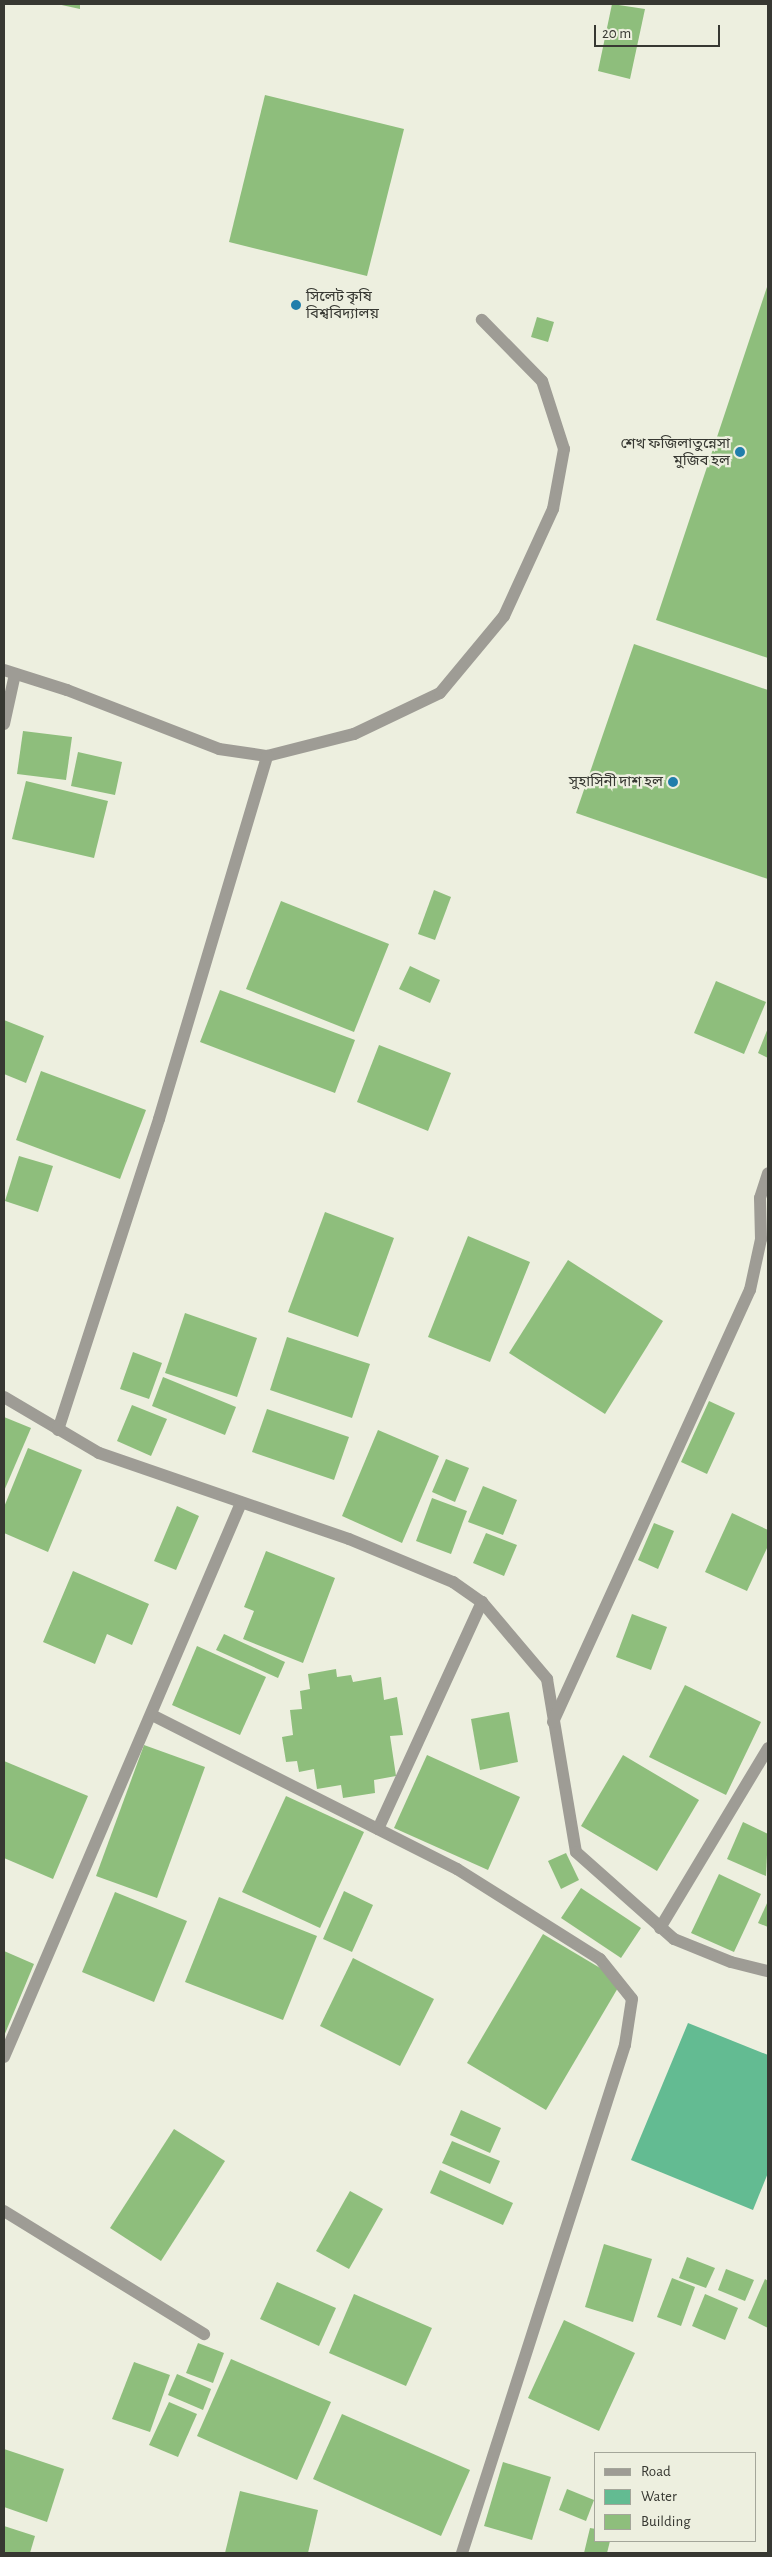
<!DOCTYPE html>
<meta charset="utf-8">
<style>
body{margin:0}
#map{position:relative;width:772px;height:2557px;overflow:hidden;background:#edefdf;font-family:"Alegreya Sans","Noto Sans Bengali",sans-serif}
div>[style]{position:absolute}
.water>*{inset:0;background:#63bb92}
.building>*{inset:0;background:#8ebe7c}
.street>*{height:12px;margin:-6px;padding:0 6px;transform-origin:6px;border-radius:6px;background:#9e9c95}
.dots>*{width:14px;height:14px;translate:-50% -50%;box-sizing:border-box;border:2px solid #edefdf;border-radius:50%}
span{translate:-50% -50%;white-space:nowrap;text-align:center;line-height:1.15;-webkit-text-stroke:4.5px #edefdf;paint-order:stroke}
.poi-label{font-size:15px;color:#373832}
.left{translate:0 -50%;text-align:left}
.right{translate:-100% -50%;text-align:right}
.frame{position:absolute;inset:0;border:5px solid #373832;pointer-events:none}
.legend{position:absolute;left:594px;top:2452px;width:162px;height:90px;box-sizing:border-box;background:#edefdf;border:1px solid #a4a69a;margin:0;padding:6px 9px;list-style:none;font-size:15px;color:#373832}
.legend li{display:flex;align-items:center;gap:10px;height:25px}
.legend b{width:25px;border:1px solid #a4a69a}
.scale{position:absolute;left:594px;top:25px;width:126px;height:22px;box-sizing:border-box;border:2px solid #373832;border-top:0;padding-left:6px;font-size:15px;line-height:18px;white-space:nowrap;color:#373832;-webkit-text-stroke:4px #edefdf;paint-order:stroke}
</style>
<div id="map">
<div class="water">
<div style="clip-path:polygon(688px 2023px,768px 2055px,768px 2173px,753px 2210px,631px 2160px)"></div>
</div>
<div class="building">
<div style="clip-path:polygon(57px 4px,80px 4px,80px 9px)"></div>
<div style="clip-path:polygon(612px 4px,645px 9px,630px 79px,598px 71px)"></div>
<div style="clip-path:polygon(265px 95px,404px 129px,367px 276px,229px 242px)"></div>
<div style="clip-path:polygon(768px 284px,768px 658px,656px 620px)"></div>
<div style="clip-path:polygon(537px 317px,554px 322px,548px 342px,531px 337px)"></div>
<div style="clip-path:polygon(634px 644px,768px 690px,768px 879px,576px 813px)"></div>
<div style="clip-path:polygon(23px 731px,72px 737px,66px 780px,17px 774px)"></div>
<div style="clip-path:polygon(78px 752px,122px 762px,115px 795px,71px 786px)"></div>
<div style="clip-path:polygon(26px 781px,108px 801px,94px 858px,12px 839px)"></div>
<div style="clip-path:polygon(434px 890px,451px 897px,435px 940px,418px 934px)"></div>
<div style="clip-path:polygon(281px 901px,389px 944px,354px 1032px,246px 989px)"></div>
<div style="clip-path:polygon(410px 966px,440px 980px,430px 1003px,399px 989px)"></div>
<div style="clip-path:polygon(716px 981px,766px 1002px,744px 1054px,694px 1033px)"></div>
<div style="clip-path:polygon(220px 990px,355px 1040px,335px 1093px,200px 1042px)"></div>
<div style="clip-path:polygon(4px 1020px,44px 1036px,26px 1083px,4px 1074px)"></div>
<div style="clip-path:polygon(768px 1028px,768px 1058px,758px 1053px)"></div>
<div style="clip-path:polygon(379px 1045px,451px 1073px,428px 1131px,357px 1102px)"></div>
<div style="clip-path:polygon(41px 1071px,146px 1110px,120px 1179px,16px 1140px)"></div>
<div style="clip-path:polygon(19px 1156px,53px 1166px,38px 1212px,5px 1201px)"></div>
<div style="clip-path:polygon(325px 1212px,394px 1238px,358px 1337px,288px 1312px)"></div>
<div style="clip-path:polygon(468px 1236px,530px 1262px,490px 1362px,428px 1337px)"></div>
<div style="clip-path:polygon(568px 1260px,663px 1321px,605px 1414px,509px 1353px)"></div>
<div style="clip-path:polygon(185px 1313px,257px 1338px,237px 1397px,165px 1373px)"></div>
<div style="clip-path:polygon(287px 1337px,370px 1364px,352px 1418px,270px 1390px)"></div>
<div style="clip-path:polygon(133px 1352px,162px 1363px,149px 1399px,120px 1389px)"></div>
<div style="clip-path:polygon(163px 1377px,236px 1407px,225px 1435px,152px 1406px)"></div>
<div style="clip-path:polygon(709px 1401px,735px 1413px,707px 1474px,681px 1462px)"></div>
<div style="clip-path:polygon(132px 1405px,167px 1419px,151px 1456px,117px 1441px)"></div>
<div style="clip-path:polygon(267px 1409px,349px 1437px,334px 1480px,252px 1452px)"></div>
<div style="clip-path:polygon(4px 1417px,31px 1428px,4px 1491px)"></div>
<div style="clip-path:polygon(378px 1430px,439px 1456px,402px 1543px,342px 1516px)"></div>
<div style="clip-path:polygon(28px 1448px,82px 1470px,48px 1552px,4px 1533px,4px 1507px)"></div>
<div style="clip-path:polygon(446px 1459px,469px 1468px,455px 1502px,432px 1492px)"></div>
<div style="clip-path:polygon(483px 1486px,517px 1500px,503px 1535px,468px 1522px)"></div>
<div style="clip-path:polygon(432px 1498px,467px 1511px,451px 1554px,416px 1541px)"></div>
<div style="clip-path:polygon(177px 1506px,199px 1516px,176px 1570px,154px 1561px)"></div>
<div style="clip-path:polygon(732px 1513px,768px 1530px,768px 1546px,747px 1591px,705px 1572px)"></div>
<div style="clip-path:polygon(654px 1523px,674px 1531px,658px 1569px,638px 1560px)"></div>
<div style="clip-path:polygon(486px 1533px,517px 1545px,504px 1576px,473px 1563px)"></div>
<div style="clip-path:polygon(266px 1551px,335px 1578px,303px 1663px,243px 1639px,254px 1611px,244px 1607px)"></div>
<div style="clip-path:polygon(73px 1571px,149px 1604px,132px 1645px,107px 1634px,95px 1664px,43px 1642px)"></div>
<div style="clip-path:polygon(632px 1614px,667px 1627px,651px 1670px,616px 1657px)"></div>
<div style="clip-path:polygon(224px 1634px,285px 1662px,278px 1678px,216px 1650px)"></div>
<div style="clip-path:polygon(197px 1646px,266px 1677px,240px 1735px,172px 1705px)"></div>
<div style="clip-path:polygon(336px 1669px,337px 1677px,351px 1675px,353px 1682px,381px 1677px,384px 1700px,397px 1697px,403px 1735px,390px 1736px,396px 1776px,374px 1780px,375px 1793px,343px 1798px,341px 1785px,317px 1789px,314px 1769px,299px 1772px,297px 1761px,286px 1762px,282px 1737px,293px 1735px,290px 1710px,302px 1709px,300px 1691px,310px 1689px,308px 1674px)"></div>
<div style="clip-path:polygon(685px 1685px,761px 1722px,726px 1795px,649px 1757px)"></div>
<div style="clip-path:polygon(509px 1712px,518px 1762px,480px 1770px,471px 1719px)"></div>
<div style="clip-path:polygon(144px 1745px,205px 1767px,157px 1898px,96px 1876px)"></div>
<div style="clip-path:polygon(427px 1755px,520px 1797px,488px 1870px,394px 1828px)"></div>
<div style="clip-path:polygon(623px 1755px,699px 1800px,657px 1871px,581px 1826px)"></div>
<div style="clip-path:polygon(4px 1761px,88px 1796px,53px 1879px,4px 1858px)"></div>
<div style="clip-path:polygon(286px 1796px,364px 1832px,320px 1928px,242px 1892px)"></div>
<div style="clip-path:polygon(743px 1822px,768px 1834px,766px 1876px,727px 1859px)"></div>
<div style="clip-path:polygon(566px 1853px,579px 1880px,561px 1889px,548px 1861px)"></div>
<div style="clip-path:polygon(719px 1874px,761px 1894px,734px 1952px,691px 1933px)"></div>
<div style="clip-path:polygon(581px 1888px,641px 1928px,621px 1958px,561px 1918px)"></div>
<div style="clip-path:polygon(344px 1891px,373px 1905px,352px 1952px,323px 1939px)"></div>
<div style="clip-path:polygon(115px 1892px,187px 1921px,154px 2002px,82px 1972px)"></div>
<div style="clip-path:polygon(219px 1897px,317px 1936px,283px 2020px,185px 1982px)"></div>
<div style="clip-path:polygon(768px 1901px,768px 1927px,758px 1923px)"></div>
<div style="clip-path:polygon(543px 1934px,622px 1981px,546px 2110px,467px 2063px)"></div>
<div style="clip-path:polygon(4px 1951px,34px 1964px,4px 2036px)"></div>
<div style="clip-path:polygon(353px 1958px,434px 1999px,400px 2066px,320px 2026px)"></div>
<div style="clip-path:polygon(461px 2110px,501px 2128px,490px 2153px,450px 2135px)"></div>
<div style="clip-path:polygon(174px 2129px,225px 2161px,161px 2261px,110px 2228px)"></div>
<div style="clip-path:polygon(452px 2141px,500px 2161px,490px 2184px,442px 2163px)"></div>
<div style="clip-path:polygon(440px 2170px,513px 2203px,503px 2225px,430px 2193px)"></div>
<div style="clip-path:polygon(350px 2191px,383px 2209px,349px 2269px,316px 2251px)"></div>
<div style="clip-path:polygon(604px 2244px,652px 2259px,633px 2322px,585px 2307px)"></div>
<div style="clip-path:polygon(687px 2257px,715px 2268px,706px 2288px,679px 2278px)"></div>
<div style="clip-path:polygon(726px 2269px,754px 2280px,745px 2301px,718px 2290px)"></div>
<div style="clip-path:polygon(672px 2278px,695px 2287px,681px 2326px,657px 2317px)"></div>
<div style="clip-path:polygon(765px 2279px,768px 2281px,768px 2328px,748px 2318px)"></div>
<div style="clip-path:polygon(277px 2282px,336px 2308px,319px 2346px,260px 2319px)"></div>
<div style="clip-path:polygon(354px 2294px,432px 2328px,406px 2386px,329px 2353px)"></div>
<div style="clip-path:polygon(705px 2294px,738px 2308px,725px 2340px,692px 2326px)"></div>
<div style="clip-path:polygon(564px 2320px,635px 2353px,599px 2431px,528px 2398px)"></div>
<div style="clip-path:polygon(198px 2343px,224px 2353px,213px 2383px,186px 2373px)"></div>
<div style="clip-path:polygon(231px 2359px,331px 2402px,297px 2480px,197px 2436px)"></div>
<div style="clip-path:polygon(134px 2362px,170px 2375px,150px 2432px,112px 2419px)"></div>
<div style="clip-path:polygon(177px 2374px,211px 2389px,203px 2410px,168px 2395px)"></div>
<div style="clip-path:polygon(169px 2402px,197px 2414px,178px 2457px,149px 2445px)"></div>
<div style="clip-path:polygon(342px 2414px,470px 2470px,441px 2536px,313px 2479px)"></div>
<div style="clip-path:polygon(4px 2449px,64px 2469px,47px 2522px,4px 2507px)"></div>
<div style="clip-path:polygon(503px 2462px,551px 2477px,532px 2540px,484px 2526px)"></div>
<div style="clip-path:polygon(567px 2489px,594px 2500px,586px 2521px,559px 2510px)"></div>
<div style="clip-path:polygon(240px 2491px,318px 2510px,308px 2553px,225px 2553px)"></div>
<div style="clip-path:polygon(4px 2526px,35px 2536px,30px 2553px,4px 2553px)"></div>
<div style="clip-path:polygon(590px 2528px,596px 2529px,596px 2541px,610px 2541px,607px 2553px,584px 2553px)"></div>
</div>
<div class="street">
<div style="left:4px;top:670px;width:66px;rotate:17.6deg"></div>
<div style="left:67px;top:690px;width:163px;rotate:21.2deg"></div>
<div style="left:219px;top:749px;width:49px;rotate:8.3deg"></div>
<div style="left:267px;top:756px;width:90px;rotate:-14.2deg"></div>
<div style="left:354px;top:734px;width:95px;rotate:-25.5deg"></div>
<div style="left:440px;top:693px;width:100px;rotate:-50.3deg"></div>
<div style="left:504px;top:616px;width:118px;rotate:-65.4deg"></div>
<div style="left:553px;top:509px;width:61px;rotate:-79.6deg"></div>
<div style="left:564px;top:449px;width:71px;rotate:-107.9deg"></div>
<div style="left:542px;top:381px;width:86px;rotate:-134.5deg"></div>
<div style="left:4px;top:724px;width:51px;rotate:-77.6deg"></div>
<div style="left:4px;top:1397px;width:110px;rotate:30.5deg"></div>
<div style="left:99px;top:1453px;width:264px;rotate:19deg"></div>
<div style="left:349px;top:1539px;width:113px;rotate:22.5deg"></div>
<div style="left:453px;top:1582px;width:35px;rotate:35deg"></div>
<div style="left:482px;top:1602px;width:101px;rotate:49.8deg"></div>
<div style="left:547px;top:1679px;width:175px;rotate:80.5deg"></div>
<div style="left:576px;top:1852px;width:131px;rotate:41.6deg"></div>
<div style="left:674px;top:1939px;width:61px;rotate:22deg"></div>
<div style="left:731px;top:1962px;width:38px;rotate:14deg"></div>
<div style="left:58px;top:1430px;width:327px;rotate:-72deg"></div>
<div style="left:159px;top:1119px;width:379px;rotate:-73.4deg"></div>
<div style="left:152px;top:1715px;width:342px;rotate:26.8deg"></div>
<div style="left:457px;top:1869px;width:169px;rotate:32.2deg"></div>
<div style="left:600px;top:1959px;width:51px;rotate:51.3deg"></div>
<div style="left:632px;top:1999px;width:47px;rotate:98.7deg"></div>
<div style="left:625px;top:2045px;width:534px;rotate:107.79deg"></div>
<div style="left:553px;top:1722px;width:475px;rotate:-65.5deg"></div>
<div style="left:750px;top:1290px;width:52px;rotate:-77.8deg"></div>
<div style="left:761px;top:1239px;width:41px;rotate:-91.4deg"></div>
<div style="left:760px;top:1198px;width:26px;rotate:-72deg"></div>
<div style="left:378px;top:1829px;width:250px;rotate:-65.4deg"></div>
<div style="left:660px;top:1928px;width:210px;rotate:-59deg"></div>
<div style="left:4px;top:2057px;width:603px;rotate:-66.84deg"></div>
<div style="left:4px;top:2211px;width:235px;rotate:31.6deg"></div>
</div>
<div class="dots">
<div style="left:296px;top:305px;background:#217eab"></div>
<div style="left:740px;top:452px;background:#217eab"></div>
<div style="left:673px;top:782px;background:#217eab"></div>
</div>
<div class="poi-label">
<span class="left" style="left:306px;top:305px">সিলেট কৃষি<br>বিশ্ববিদ্যালয়</span>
<span class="right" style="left:730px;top:452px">শেখ ফজিলাতুন্নেসা<br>মুজিব হল</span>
<span class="right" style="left:663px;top:782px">সুহাসিনী দাশ হল</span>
</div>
<div class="frame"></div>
<ul class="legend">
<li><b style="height:6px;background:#9e9c95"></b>Road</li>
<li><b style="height:14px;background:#63bb92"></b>Water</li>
<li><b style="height:14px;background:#8ebe7c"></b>Building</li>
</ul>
<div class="scale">20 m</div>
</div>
